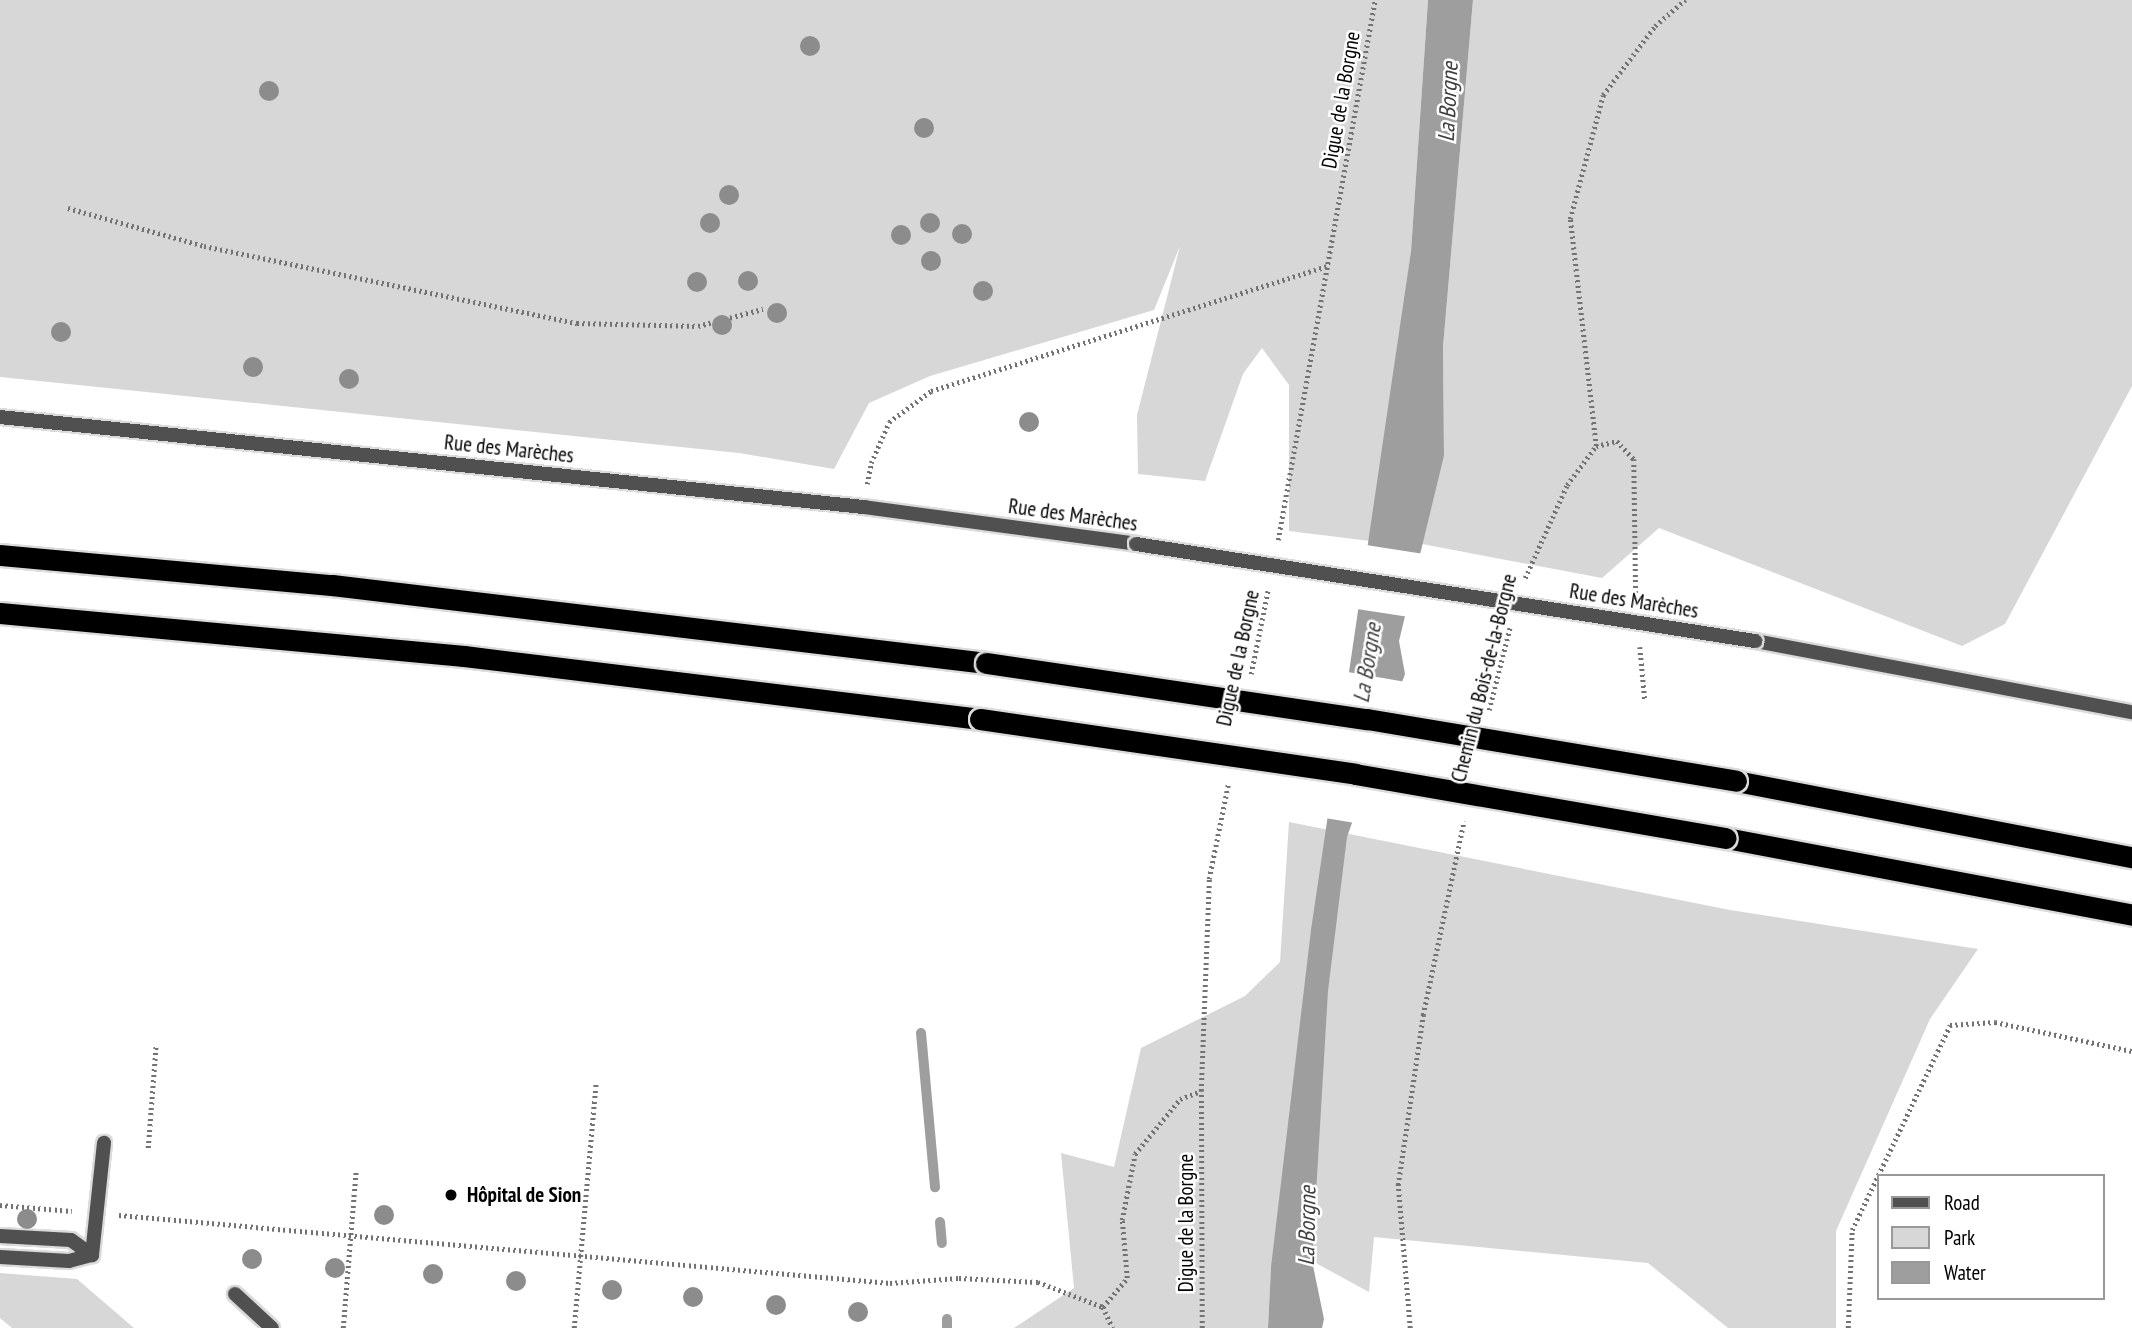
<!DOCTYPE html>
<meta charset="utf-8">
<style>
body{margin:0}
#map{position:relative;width:2132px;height:1328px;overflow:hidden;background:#fff;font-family:"PT Sans Narrow",sans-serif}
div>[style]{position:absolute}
.green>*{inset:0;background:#d7d7d7}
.water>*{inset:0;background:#9e9e9e}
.pier>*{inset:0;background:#fff}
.stream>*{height:10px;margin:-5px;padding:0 5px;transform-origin:5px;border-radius:5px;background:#9e9e9e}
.path>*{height:4.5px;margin-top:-2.25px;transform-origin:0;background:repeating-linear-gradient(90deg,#727272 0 2px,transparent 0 5.5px)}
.roads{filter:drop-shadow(2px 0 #dbdbdb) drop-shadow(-2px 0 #dbdbdb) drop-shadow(0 2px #dbdbdb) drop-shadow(0 -2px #dbdbdb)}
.lane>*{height:14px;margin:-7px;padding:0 7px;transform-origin:7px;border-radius:7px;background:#505050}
.street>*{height:14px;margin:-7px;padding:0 7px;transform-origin:7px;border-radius:7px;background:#505050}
.highway>*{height:21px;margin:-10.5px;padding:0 10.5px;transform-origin:10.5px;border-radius:10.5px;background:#000}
.bridges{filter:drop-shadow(2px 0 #dbdbdb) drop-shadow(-2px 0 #dbdbdb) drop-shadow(0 2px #dbdbdb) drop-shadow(0 -2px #dbdbdb)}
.street-bridge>*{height:14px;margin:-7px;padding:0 7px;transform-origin:7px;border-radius:7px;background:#505050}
.highway-bridge>*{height:21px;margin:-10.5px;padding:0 10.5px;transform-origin:10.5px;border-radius:10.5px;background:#000}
.trees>*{width:20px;height:20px;margin:-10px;border-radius:50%;background:#8c8c8c}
.dots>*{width:19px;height:19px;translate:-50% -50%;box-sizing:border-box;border:4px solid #fff;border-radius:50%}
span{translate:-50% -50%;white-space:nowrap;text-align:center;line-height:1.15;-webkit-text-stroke:5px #fff;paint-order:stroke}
.street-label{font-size:21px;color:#000}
.poi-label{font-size:21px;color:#000;font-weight:700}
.left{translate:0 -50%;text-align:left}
.water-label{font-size:23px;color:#3f3f3f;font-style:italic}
.legend{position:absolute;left:1877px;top:1174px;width:228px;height:126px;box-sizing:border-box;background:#fff;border:2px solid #999;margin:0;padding:9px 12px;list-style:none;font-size:21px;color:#000}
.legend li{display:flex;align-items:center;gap:14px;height:35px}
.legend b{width:35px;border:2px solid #999}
</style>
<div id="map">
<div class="green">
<div style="clip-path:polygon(0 0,1428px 0,1411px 251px,1370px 541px,1289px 531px,1289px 385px,1262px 348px,1243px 374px,1205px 481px,1138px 474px,1137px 415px,1180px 246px,1154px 310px,930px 376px,869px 403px,834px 469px,739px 453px,0 377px)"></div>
<div style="clip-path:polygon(1473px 0,2132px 0,2132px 386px,2005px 624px,1962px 646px,1659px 528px,1602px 578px,1422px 544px,1444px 456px,1443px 347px)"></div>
<div style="clip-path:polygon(1289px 822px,1730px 910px,1978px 949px,1930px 1019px,1836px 1231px,1836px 1328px,1728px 1328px,1648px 1263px,1374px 1237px,1369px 1292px,1312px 1261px,1271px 1267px,1268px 1328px,1014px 1328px,1074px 1288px,1061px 1153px,1114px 1167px,1141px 1048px,1245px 996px,1280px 962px)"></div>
<div style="clip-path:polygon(0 1273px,77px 1279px,134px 1328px,12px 1328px,0 1318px)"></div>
</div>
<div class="water">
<div style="clip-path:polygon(1428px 0,1473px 0,1443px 347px,1444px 456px,1399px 641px,1405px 674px,1347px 837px,1328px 991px,1312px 1261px,1324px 1319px,1322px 1328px,1268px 1328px,1271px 1267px,1311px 930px,1411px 251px)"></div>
</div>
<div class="pier">
<div style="clip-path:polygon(1366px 545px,1424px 554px,1409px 617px,1357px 609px)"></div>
<div style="clip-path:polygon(1348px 672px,1406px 682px,1355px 823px,1325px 818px)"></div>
</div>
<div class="stream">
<div style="left:921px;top:1033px;width:155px;rotate:84.8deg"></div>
<div style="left:940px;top:1222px;width:21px;rotate:85deg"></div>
<div style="left:947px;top:1319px;width:9px;rotate:90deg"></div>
</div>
<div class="path">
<div style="left:68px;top:208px;width:141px;rotate:15.6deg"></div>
<div style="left:204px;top:246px;width:381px;rotate:11.7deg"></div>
<div style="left:577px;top:323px;width:121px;rotate:1.4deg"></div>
<div style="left:698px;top:326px;width:67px;rotate:-14.7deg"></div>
<div style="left:1596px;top:446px;width:22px;rotate:-13deg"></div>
<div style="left:1617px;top:441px;width:25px;rotate:47deg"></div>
<div style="left:1634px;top:459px;width:138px;rotate:89.2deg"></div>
<div style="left:867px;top:484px;width:21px;rotate:-79deg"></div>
<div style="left:871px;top:463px;width:45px;rotate:-66.3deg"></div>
<div style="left:889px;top:422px;width:52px;rotate:-36.4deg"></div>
<div style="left:931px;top:391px;width:415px;rotate:-17.5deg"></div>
<div style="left:1278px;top:540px;width:549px;rotate:-79.82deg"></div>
<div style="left:1525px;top:578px;width:102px;rotate:-65.7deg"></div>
<div style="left:1567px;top:485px;width:49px;rotate:-53.4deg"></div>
<div style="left:1596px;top:446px;width:228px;rotate:-96.5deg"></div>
<div style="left:1570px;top:219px;width:128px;rotate:-75.1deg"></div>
<div style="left:1603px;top:95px;width:86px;rotate:-53deg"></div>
<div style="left:1655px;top:26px;width:40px;rotate:-41deg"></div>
<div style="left:1640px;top:647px;width:54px;rotate:84.7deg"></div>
<div style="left:1251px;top:674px;width:86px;rotate:-78.6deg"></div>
<div style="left:1489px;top:710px;width:86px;rotate:-75.8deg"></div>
<div style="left:148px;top:1148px;width:104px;rotate:-85.6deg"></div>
<div style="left:0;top:1205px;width:72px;rotate:4.8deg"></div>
<div style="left:119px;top:1215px;width:774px;rotate:5.04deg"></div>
<div style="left:890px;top:1283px;width:69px;rotate:-4.1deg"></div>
<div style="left:959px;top:1278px;width:79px;rotate:2.9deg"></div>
<div style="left:1038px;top:1282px;width:70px;rotate:21deg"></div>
<div style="left:1103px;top:1307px;width:38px;rotate:-50deg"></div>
<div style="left:1127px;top:1278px;width:58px;rotate:-94.9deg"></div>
<div style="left:1122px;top:1220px;width:67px;rotate:-78.9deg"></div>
<div style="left:1135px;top:1154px;width:71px;rotate:-50.7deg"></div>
<div style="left:1180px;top:1099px;width:22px;rotate:-21deg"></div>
<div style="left:1103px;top:1307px;width:23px;rotate:65deg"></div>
<div style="left:343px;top:1328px;width:159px;rotate:-85.3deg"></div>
<div style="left:574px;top:1328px;width:246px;rotate:-84.9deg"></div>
<div style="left:1202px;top:1328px;width:237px;rotate:-90.2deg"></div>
<div style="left:1201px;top:1091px;width:212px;rotate:-87.8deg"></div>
<div style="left:1209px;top:879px;width:96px;rotate:-78.6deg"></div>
<div style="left:1410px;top:1328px;width:144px;rotate:-94.8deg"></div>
<div style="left:1398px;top:1185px;width:172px;rotate:-81.6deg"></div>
<div style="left:1423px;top:1015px;width:198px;rotate:-78.1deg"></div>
<div style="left:1848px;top:1328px;width:98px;rotate:-87.7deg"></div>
<div style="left:1852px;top:1230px;width:227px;rotate:-64.4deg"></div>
<div style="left:1950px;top:1025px;width:45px;rotate:-3.8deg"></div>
<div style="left:1995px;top:1022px;width:140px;rotate:12deg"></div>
</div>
<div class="roads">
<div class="lane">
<div style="left:0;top:1236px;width:71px;rotate:3.2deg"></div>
<div style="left:71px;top:1240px;width:26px;rotate:36deg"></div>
<div style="left:92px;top:1255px;width:113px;rotate:-83.9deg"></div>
<div style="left:0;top:1257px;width:69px;rotate:3.3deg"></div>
<div style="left:69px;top:1261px;width:24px;rotate:-15deg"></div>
<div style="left:235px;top:1294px;width:50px;rotate:42.6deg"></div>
</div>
<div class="street">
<div style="left:0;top:417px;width:869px;rotate:5.95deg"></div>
<div style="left:864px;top:507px;width:275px;rotate:7.7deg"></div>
<div style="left:1755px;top:641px;width:384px;rotate:10.7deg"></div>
</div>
<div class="highway">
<div style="left:0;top:555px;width:333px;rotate:5.2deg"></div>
<div style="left:332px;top:585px;width:659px;rotate:6.8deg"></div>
<div style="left:0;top:613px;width:466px;rotate:5.3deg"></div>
<div style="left:464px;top:656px;width:520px;rotate:6.96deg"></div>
<div style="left:1736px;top:781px;width:403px;rotate:10.9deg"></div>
<div style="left:1726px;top:838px;width:413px;rotate:10.7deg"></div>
</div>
</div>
<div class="bridges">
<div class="street-bridge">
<div style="left:1136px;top:544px;width:627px;rotate:8.91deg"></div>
</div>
<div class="highway-bridge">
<div style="left:986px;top:663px;width:385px;rotate:8.4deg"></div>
<div style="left:1367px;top:719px;width:374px;rotate:9.5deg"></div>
<div style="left:980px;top:719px;width:379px;rotate:8.3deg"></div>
<div style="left:1355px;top:774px;width:376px;rotate:9.8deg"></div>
</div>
</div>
<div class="trees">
<div style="left:810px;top:46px"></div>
<div style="left:269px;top:91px"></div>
<div style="left:924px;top:128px"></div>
<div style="left:729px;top:195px"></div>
<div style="left:710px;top:223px"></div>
<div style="left:930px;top:223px"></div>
<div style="left:962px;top:234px"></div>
<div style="left:901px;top:235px"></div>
<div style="left:931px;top:261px"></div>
<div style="left:748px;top:281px"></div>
<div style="left:697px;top:282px"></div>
<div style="left:983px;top:291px"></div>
<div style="left:777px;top:313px"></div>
<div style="left:722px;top:325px"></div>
<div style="left:61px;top:332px"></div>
<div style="left:253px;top:367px"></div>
<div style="left:349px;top:379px"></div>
<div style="left:1029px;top:422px"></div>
<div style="left:384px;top:1215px"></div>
<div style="left:27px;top:1219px"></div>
<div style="left:252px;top:1259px"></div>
<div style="left:335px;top:1268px"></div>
<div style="left:433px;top:1274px"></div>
<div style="left:516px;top:1281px"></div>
<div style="left:612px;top:1290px"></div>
<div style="left:693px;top:1297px"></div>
<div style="left:776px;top:1305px"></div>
<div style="left:858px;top:1312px"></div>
</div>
<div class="dots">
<div style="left:451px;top:1195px;background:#000"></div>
</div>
<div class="street-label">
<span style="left:1341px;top:100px;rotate:-80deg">Digue de la Borgne</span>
<span style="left:509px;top:449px;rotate:6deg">Rue des Marèches</span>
<span style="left:1073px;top:515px;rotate:8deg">Rue des Marèches</span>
<span style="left:1634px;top:601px;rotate:9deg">Rue des Marèches</span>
<span style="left:1238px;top:658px;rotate:-78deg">Digue de la Borgne</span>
<span style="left:1484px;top:678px;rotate:-76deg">Chemin du Bois-de-la-Borgne</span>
<span style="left:1186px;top:1223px;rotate:-90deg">Digue de la Borgne</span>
</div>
<div class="poi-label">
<span class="left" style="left:467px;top:1195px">Hôpital de Sion</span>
</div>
<div class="water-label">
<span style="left:1448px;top:102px;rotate:-87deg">La Borgne</span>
<span style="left:1367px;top:663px;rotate:-81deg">La Borgne</span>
<span style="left:1307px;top:1226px;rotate:-89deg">La Borgne</span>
</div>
<ul class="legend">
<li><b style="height:9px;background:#505050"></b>Road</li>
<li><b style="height:19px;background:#d7d7d7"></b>Park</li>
<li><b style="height:19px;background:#9e9e9e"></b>Water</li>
</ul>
</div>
